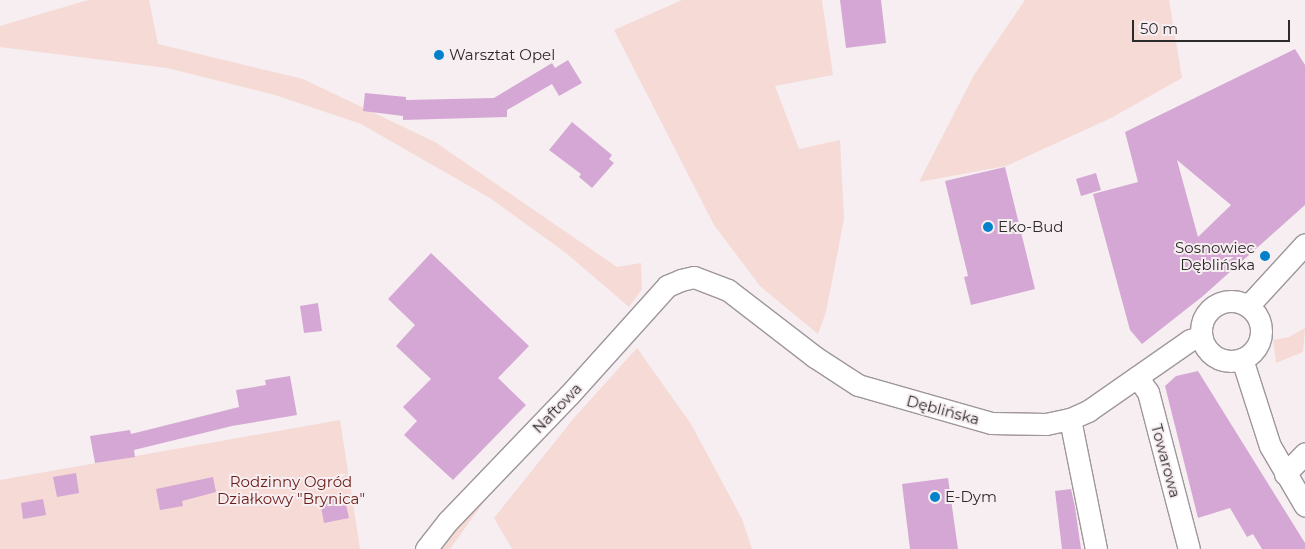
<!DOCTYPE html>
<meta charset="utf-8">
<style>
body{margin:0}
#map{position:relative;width:1305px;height:549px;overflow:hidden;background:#f7eef2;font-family:Montserrat,sans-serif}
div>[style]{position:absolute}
.green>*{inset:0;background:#f5dad5}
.building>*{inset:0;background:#d5a7d4}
.roads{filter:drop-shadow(1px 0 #9e969a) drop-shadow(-1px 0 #9e969a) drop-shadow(0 1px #9e969a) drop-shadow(0 -1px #9e969a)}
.minor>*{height:21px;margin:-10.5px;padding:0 10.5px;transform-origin:10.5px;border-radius:10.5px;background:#fff}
.minor>.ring{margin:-10.5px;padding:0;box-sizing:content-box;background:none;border:21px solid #fff;border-radius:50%}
.dots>*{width:14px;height:14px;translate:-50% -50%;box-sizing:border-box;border:2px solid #f7eef2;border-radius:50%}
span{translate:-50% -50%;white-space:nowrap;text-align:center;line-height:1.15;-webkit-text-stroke:4px #f7eef2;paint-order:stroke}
.poi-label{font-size:15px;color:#2d2a2c}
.left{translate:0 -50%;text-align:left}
.right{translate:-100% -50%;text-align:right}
.street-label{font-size:15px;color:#2d2a2c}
.park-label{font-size:15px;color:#6a1c15}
.scale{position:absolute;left:1132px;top:20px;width:158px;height:22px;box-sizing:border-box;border:2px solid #2d2a2c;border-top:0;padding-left:6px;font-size:15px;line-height:18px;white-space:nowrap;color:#2d2a2c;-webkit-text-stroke:4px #f7eef2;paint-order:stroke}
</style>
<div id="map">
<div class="green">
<div style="clip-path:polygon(88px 0,149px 0,158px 44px,303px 79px,435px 142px,617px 267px,641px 263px,642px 289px,629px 307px,566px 253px,490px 198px,361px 124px,275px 95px,167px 68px,0 47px,0 26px)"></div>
<div style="clip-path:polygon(682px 0,822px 0,833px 75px,775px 86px,799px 149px,840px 140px,844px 219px,826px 312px,818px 334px,760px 286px,714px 225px,614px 30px)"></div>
<div style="clip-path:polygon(1025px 0,1169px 0,1182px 78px,1111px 118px,1006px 166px,919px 182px,974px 75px)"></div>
<div style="clip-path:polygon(1305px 328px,1303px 352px,1276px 363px,1273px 340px,1289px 337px)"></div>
<div style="clip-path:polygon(637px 348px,691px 424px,742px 519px,752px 549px,512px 549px,494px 518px,574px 418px)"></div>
<div style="clip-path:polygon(340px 420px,360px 549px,0 549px,0 480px)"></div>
<div style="clip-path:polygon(491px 492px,450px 549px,439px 549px,442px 545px)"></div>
</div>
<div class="building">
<div style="clip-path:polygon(840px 0,881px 0,886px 43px,846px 48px)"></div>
<div style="clip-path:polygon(evenodd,1295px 49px,1305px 65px,1305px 205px,1203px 296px,1142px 344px,1130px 330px,1093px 194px,1138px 182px,1125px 132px,1295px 49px,1177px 160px,1231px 205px,1198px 237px,1177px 160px)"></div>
<div style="clip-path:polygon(568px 60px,582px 83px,559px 96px,552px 84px,507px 110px,507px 117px,403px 120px,403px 116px,363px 111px,365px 93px,406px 97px,406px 100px,494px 98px,552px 63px,555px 68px)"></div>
<div style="clip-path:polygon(572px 122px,612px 155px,609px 159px,614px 163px,592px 188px,579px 177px,581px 174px,549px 150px)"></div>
<div style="clip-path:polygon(1005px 167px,1035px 289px,971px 305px,964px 277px,968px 276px,945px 181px)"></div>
<div style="clip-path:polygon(1096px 173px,1101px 190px,1081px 196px,1076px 179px)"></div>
<div style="clip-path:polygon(431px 253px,529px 346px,498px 378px,526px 405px,453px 480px,404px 435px,417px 421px,403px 407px,431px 379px,396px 346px,415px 325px,388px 299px)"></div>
<div style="clip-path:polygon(318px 303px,322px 331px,304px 333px,300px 306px)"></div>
<div style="clip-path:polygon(1198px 371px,1305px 543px,1305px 549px,1262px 549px,1253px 534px,1247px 537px,1230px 508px,1198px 518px,1165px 386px,1176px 376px)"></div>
<div style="clip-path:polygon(290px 376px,297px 415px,232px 426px,134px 450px,135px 457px,95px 463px,90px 436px,130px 430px,131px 434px,239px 407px,236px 390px,266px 385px,265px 380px)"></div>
<div style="clip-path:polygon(76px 473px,79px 493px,57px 497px,53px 477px)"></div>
<div style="clip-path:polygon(213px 477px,216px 492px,182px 501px,183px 506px,160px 510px,156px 489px)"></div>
<div style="clip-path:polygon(948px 478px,958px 549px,910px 549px,902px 484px)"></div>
<div style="clip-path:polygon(1071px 489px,1075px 507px,1081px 549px,1062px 549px,1055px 491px)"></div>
<div style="clip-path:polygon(344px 496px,349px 518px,324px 523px,320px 501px)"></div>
<div style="clip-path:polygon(43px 499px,46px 515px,23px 519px,21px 503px)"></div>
</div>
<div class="roads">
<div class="minor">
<div class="ring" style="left:1201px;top:301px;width:39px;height:39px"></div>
<div style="left:1248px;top:306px;width:84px;rotate:-47.4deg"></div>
<div style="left:1242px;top:359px;width:91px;rotate:72.2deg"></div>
<div style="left:1270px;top:446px;width:69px;rotate:59.7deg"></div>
<div style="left:1137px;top:377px;width:19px;rotate:54deg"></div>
<div style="left:1148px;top:392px;width:162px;rotate:75.4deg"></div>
<div style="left:1070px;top:419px;width:133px;rotate:78.7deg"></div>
<div style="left:1285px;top:474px;width:29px;rotate:-46deg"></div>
<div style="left:426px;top:549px;width:36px;rotate:-52deg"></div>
<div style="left:448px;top:521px;width:175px;rotate:-46.2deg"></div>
<div style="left:569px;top:395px;width:147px;rotate:-48deg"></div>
<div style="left:667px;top:286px;width:15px;rotate:-23deg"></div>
<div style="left:681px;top:280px;width:13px;rotate:-13deg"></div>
<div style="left:694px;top:277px;width:36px;rotate:21deg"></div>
<div style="left:728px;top:290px;width:110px;rotate:37.6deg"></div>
<div style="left:815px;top:357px;width:51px;rotate:33.1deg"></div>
<div style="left:858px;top:385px;width:138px;rotate:15.9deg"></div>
<div style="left:991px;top:423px;width:55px;rotate:1deg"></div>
<div style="left:1046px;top:424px;width:25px;rotate:-12deg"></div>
<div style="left:1070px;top:419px;width:20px;rotate:-24deg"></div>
<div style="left:1088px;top:411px;width:124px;rotate:-34.8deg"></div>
<div style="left:1190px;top:340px;width:12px;rotate:-14deg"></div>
</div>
</div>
<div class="dots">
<div style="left:439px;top:55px;background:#0381ca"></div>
<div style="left:988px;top:227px;background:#0381ca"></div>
<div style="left:1265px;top:256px;background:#0381ca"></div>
<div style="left:935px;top:497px;background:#0381ca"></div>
</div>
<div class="poi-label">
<span class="left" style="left:449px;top:55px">Warsztat Opel</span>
<span class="left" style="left:998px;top:227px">Eko-Bud</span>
<span class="right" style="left:1255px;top:256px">Sosnowiec<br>Dęblińska</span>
<span class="left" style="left:945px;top:497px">E-Dym</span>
</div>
<div class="street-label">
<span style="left:557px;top:408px;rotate:-46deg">Naftowa</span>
<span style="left:943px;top:410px;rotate:15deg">Dęblińska</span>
<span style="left:1166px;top:461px;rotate:75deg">Towarowa</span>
</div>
<div class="park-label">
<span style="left:291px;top:490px">Rodzinny Ogród<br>Działkowy "Brynica"</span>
</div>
<div class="scale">50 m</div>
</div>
